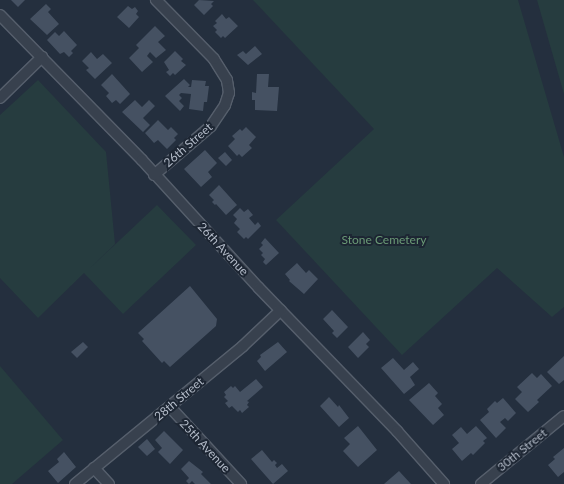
<!DOCTYPE html>
<style>
body{margin:0}
#map{position:relative;width:564px;height:484px;overflow:hidden;background:#242f3e;font-family:Lato,sans-serif}
div>[style]{position:absolute}
.green>*{inset:0;background:#263c3f}
.building>*{inset:0;background:#455162}
.roads{filter:drop-shadow(1px 0 #565f6c) drop-shadow(-1px 0 #565f6c) drop-shadow(0 1px #565f6c) drop-shadow(0 -1px #565f6c)}
.minor>*{height:10px;margin:-5px;padding:0 5px;transform-origin:5px;border-radius:5px;background:#38414e}
span{translate:-50% -50%;white-space:nowrap;text-align:center;line-height:1.15;-webkit-text-stroke:4px #1d2633;paint-order:stroke}
.street-label{font-size:12px;color:#b4bcc9}
.park-label{font-size:12px;color:#6b9a76}
</style>
<div id="map">
<div class="green">
<div style="clip-path:polygon(253px 0,518px 0,564px 157px,564px 307px,552px 317px,497px 268px,402px 355px,276px 220px,374px 129px)"></div>
<div style="clip-path:polygon(537px 0,564px 0,564px 94px)"></div>
<div style="clip-path:polygon(38px 80px,106px 152px,115px 244px,87px 271px,157px 205px,196px 245px,123px 314px,84px 273px,38px 318px,0 278px,0 115px)"></div>
<div style="clip-path:polygon(0 366px,63px 440px,12px 484px,0 484px)"></div>
</div>
<div class="building">
<div style="clip-path:polygon(11px 0,25px 0,18px 7px)"></div>
<div style="clip-path:polygon(199px 0,214px 1px,211px 4px,213px 6px,204px 15px,194px 5px)"></div>
<div style="clip-path:polygon(46px 4px,51px 9px,48px 12px,59px 24px,47px 35px,30px 19px)"></div>
<div style="clip-path:polygon(128px 6px,132px 9px,135px 7px,138px 11px,136px 14px,139px 17px,129px 28px,117px 17px)"></div>
<div style="clip-path:polygon(222px 14px,226px 19px,229px 17px,238px 26px,225px 38px,223px 36px,221px 38px,215px 32px,217px 30px,213px 26px,217px 23px,215px 21px)"></div>
<div style="clip-path:polygon(155px 26px,165px 36px,158px 42px,166px 50px,156px 58px,150px 52px,147px 56px,153px 62px,142px 72px,129px 58px,139px 48px,136px 45px)"></div>
<div style="clip-path:polygon(64px 31px,77px 45px,71px 51px,73px 53px,69px 57px,64px 52px,60px 54px,47px 40px,55px 32px,59px 36px)"></div>
<div style="clip-path:polygon(255px 46px,262px 54px,248px 65px,237px 55px,243px 51px,246px 54px)"></div>
<div style="clip-path:polygon(175px 51px,183px 59px,181px 61px,186px 65px,175px 75px,173px 73px,170px 76px,166px 72px,169px 70px,164px 62px)"></div>
<div style="clip-path:polygon(91px 52px,97px 59px,103px 54px,112px 63px,95px 79px,86px 70px,89px 68px,82px 61px)"></div>
<div style="clip-path:polygon(112px 74px,130px 94px,120px 104px,116px 100px,112px 103px,106px 96px,109px 93px,101px 85px)"></div>
<div style="clip-path:polygon(257px 74px,269px 74px,268px 87px,279px 87px,277px 111px,255px 110px,255px 100px,252px 100px,252px 92px,256px 93px)"></div>
<div style="clip-path:polygon(184px 79px,190px 85px,188px 87px,191px 87px,192px 80px,206px 81px,205px 86px,209px 86px,207px 102px,204px 102px,203px 111px,189px 109px,191px 94px,181px 93px,179px 95px,182px 98px,179px 101px,184px 106px,180px 111px,165px 96px)"></div>
<div style="clip-path:polygon(135px 100px,142px 107px,149px 100px,155px 106px,143px 118px,150px 125px,143px 132px,122px 112px)"></div>
<div style="clip-path:polygon(158px 120px,168px 130px,171px 127px,178px 134px,174px 138px,176px 140px,167px 149px,158px 140px,154px 143px,145px 133px)"></div>
<div style="clip-path:polygon(246px 127px,256px 137px,249px 145px,252px 148px,242px 157px,239px 154px,237px 156px,228px 146px,235px 139px,232px 136px,240px 129px,242px 131px)"></div>
<div style="clip-path:polygon(205px 150px,217px 163px,208px 172px,212px 177px,201px 187px,184px 169px)"></div>
<div style="clip-path:polygon(225px 152px,232px 160px,226px 166px,218px 158px)"></div>
<div style="clip-path:polygon(219px 185px,237px 205px,226px 215px,216px 204px,215px 205px,212px 202px,214px 200px,209px 195px)"></div>
<div style="clip-path:polygon(240px 208px,244px 212px,248px 209px,253px 215px,249px 218px,255px 225px,258px 222px,261px 226px,248px 239px,246px 237px,244px 239px,237px 232px,240px 229px,234px 223px,237px 219px,233px 215px)"></div>
<div style="clip-path:polygon(265px 238px,279px 253px,266px 265px,263px 262px,265px 259px,261px 255px,263px 253px,259px 249px,263px 245px,261px 243px)"></div>
<div style="clip-path:polygon(297px 263px,306px 273px,309px 270px,318px 279px,304px 294px,289px 281px,290px 280px,285px 274px)"></div>
<div style="clip-path:polygon(190px 286px,217px 319px,216px 326px,170px 367px,164px 361px,162px 363px,142px 341px,144px 339px,138px 333px)"></div>
<div style="clip-path:polygon(332px 310px,348px 327px,337px 338px,332px 333px,334px 331px,323px 319px)"></div>
<div style="clip-path:polygon(363px 332px,370px 340px,366px 344px,369px 347px,358px 358px,348px 347px)"></div>
<div style="clip-path:polygon(83px 342px,88px 347px,77px 358px,71px 352px)"></div>
<div style="clip-path:polygon(278px 342px,287px 352px,265px 371px,257px 361px,261px 357px,260px 355px)"></div>
<div style="clip-path:polygon(564px 356px,564px 380px,559px 384px,547px 372px)"></div>
<div style="clip-path:polygon(393px 358px,404px 370px,413px 362px,419px 369px,410px 377px,415px 385px,404px 394px,381px 368px)"></div>
<div style="clip-path:polygon(532px 373px,537px 378px,541px 374px,552px 386px,537px 400px,539px 402px,528px 412px,515px 399px,522px 392px,517px 387px)"></div>
<div style="clip-path:polygon(256px 379px,263px 387px,247px 401px,249px 402px,247px 405px,249px 407px,242px 413px,240px 410px,238px 412px,232px 406px,229px 408px,225px 403px,228px 401px,224px 397px,226px 395px,224px 392px,231px 386px,233px 388px,235px 386px,240px 392px)"></div>
<div style="clip-path:polygon(429px 383px,438px 393px,435px 396px,442px 404px,438px 408px,444px 415px,433px 425px,409px 400px)"></div>
<div style="clip-path:polygon(329px 397px,338px 407px,339px 405px,349px 418px,339px 427px,320px 406px)"></div>
<div style="clip-path:polygon(503px 398px,516px 413px,508px 421px,505px 418px,500px 422px,506px 428px,496px 438px,480px 420px,489px 412px,487px 409px,495px 401px,497px 403px)"></div>
<div style="clip-path:polygon(358px 426px,377px 450px,358px 467px,343px 451px,350px 444px,344px 438px)"></div>
<div style="clip-path:polygon(476px 426px,487px 438px,483px 441px,485px 443px,473px 455px,471px 453px,462px 461px,452px 449px,459px 443px,452px 435px,461px 427px,467px 434px)"></div>
<div style="clip-path:polygon(164px 431px,183px 450px,170px 464px,158px 452px,162px 448px,155px 440px)"></div>
<div style="clip-path:polygon(147px 439px,155px 449px,147px 456px,138px 447px)"></div>
<div style="clip-path:polygon(564px 448px,564px 472px,558px 477px,548px 465px,555px 459px,553px 457px)"></div>
<div style="clip-path:polygon(262px 450px,272px 462px,274px 460px,277px 463px,275px 465px,277px 468px,282px 464px,288px 471px,273px 484px,251px 459px)"></div>
<div style="clip-path:polygon(64px 452px,76px 467px,58px 483px,48px 471px,59px 462px,57px 459px)"></div>
<div style="clip-path:polygon(189px 461px,203px 472px,201px 474px,211px 484px,195px 484px,192px 481px,189px 484px,186px 481px,189px 478px,181px 469px)"></div>
<div style="clip-path:polygon(399px 471px,411px 484px,384px 484px)"></div>
</div>
<div class="roads">
<div class="minor">
<div style="left:0;top:15px;width:203px;rotate:45.6deg"></div>
<div style="left:142px;top:160px;width:173px;rotate:47.6deg"></div>
<div style="left:259px;top:288px;width:199px;rotate:46deg"></div>
<div style="left:397px;top:431px;width:71px;rotate:48.4deg"></div>
<div style="left:0;top:98px;width:59px;rotate:-44.3deg"></div>
<div style="left:154px;top:175px;width:75px;rotate:-40.7deg"></div>
<div style="left:211px;top:126px;width:25px;rotate:-56deg"></div>
<div style="left:225px;top:105px;width:13px;rotate:-72deg"></div>
<div style="left:229px;top:93px;width:13px;rotate:-99deg"></div>
<div style="left:227px;top:80px;width:25px;rotate:-122deg"></div>
<div style="left:214px;top:59px;width:83px;rotate:-134.5deg"></div>
<div style="left:170px;top:407px;width:105px;rotate:47.3deg"></div>
<div style="left:94px;top:468px;width:22px;rotate:47deg"></div>
<div style="left:75px;top:484px;width:217px;rotate:-39.4deg"></div>
<div style="left:243px;top:346px;width:52px;rotate:-43.5deg"></div>
<div style="left:481px;top:484px;width:107px;rotate:-39.3deg"></div>
</div>
</div>
<div class="street-label">
<span style="left:188px;top:145px;rotate:-41deg">26th Street</span>
<span style="left:223px;top:249px;rotate:47deg">26th Avenue</span>
<span style="left:179px;top:399px;rotate:-40deg">28th Street</span>
<span style="left:205px;top:446px;rotate:47deg">25th Avenue</span>
<span style="left:522px;top:450px;rotate:-39deg">30th Street</span>
</div>
<div class="park-label">
<span style="left:384px;top:240px">Stone Cemetery</span>
</div>
</div>
